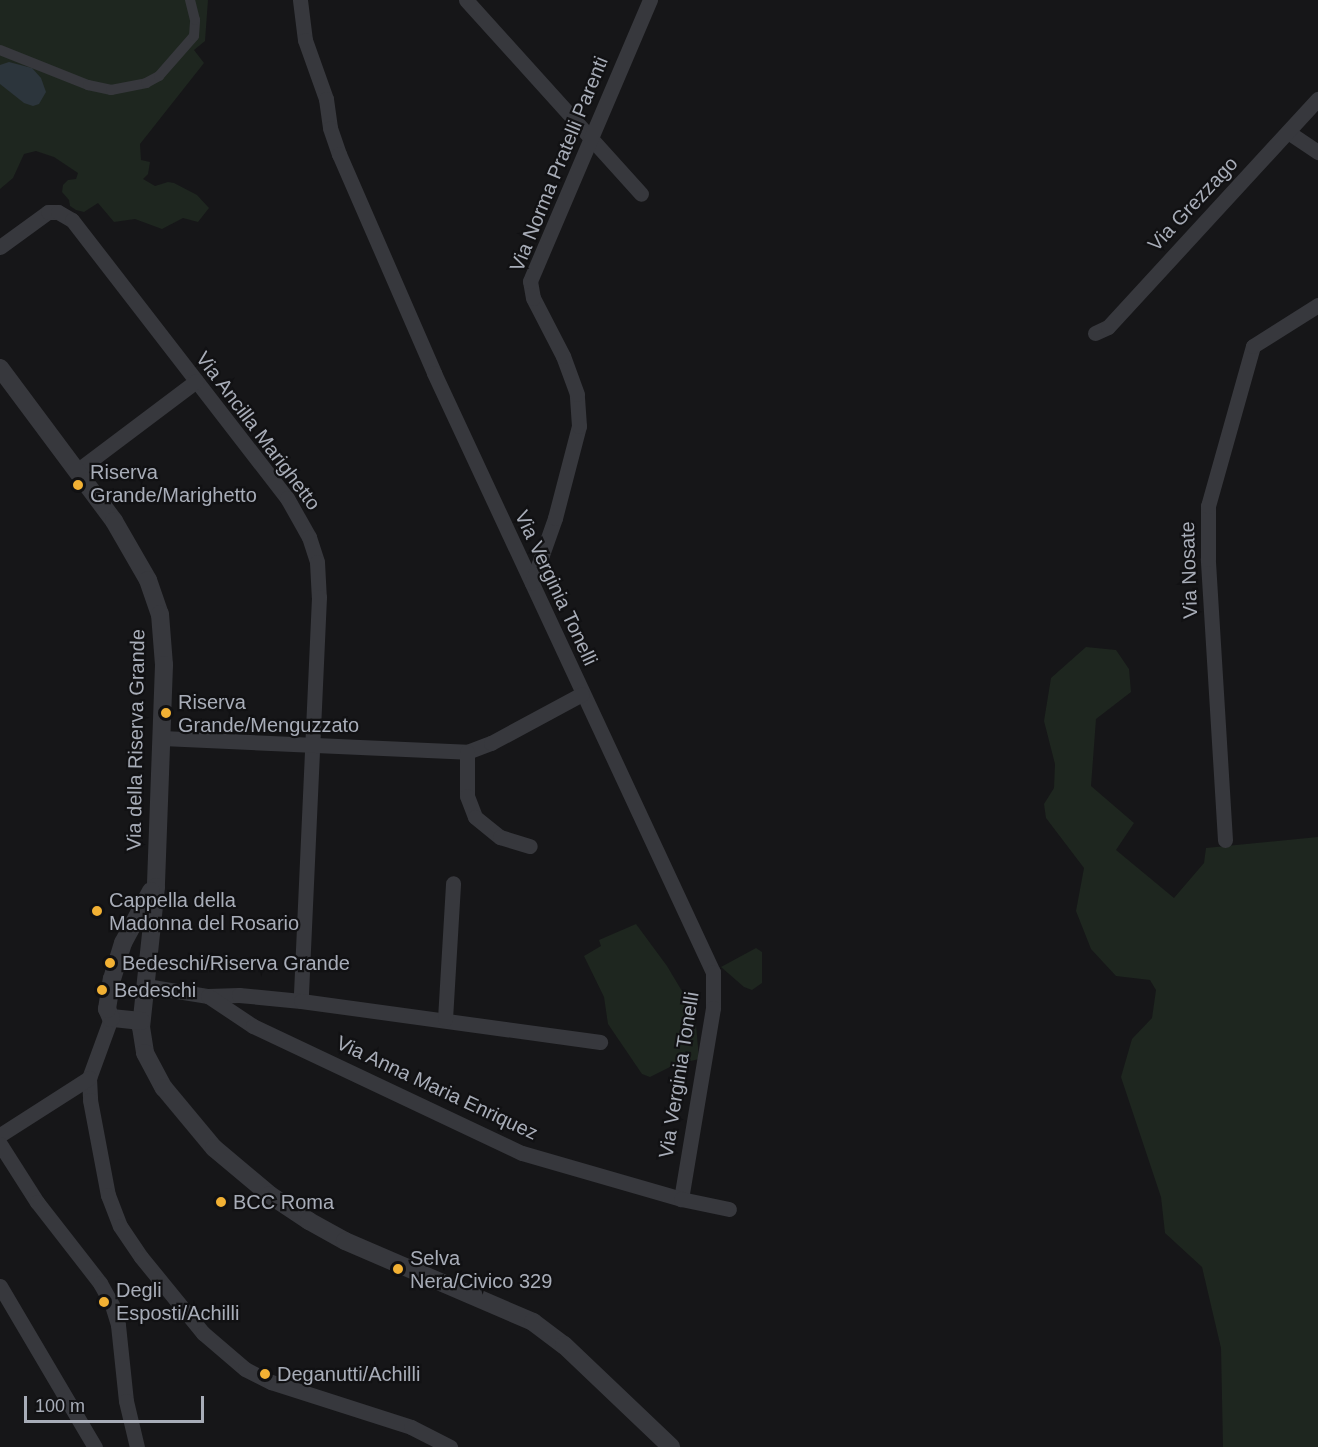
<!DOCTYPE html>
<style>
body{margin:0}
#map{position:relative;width:1318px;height:1447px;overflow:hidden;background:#161618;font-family:Helvetica,sans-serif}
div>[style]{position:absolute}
.green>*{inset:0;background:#1e261f}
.water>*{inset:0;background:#2c353c}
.pedestrian>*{height:10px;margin:-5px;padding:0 5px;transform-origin:5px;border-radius:5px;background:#37383d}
.minor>*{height:15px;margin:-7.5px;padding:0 7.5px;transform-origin:7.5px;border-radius:7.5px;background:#37383d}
.tertiary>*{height:18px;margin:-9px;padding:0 9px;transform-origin:9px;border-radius:9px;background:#37383d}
.dots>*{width:16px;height:16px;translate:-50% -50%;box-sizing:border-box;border:3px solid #111113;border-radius:50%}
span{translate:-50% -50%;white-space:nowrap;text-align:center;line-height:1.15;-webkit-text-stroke:4.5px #111113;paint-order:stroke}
.street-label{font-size:20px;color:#a8adb8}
.poi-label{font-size:20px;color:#a8adb8}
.left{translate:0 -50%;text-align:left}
.scale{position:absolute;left:24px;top:1396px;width:180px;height:27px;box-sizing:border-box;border:3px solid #a8adb8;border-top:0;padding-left:8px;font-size:18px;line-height:21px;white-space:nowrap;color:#a8adb8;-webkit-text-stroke:4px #111113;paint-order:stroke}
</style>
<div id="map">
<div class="green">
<div style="clip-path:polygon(0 0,208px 0,205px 41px,194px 50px,204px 63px,140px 144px,141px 160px,150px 162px,148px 174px,143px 179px,155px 186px,168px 182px,174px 183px,197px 195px,209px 208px,198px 222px,183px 218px,162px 229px,135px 219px,114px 222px,98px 203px,84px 212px,76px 210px,70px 206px,69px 200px,62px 192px,63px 185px,68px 180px,76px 179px,78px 173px,54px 157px,36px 151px,24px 154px,13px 178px,0 189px)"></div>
<div style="clip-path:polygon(1086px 647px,1116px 650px,1129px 669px,1131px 692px,1096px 719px,1091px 786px,1134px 823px,1116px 850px,1174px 898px,1204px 863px,1206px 848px,1318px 837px,1318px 1447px,1223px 1447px,1221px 1348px,1202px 1267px,1165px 1233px,1161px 1197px,1121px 1077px,1132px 1039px,1152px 1018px,1156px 990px,1150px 980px,1116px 976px,1091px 949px,1076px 911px,1084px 868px,1046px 818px,1044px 804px,1054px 788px,1055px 764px,1044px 721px,1051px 678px)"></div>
<div style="clip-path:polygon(636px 924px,667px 966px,695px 1013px,699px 1059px,674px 1065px,650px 1077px,642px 1074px,608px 1024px,604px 997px,584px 956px,601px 946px,599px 940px)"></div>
<div style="clip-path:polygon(756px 948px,762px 952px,762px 983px,752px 990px,744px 987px,721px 967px)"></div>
</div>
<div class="water">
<div style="clip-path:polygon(9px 62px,32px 68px,41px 78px,46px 92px,39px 104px,33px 106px,24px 103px,0 84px,0 65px)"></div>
</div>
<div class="pedestrian">
<div style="left:0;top:50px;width:95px;rotate:21.7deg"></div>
<div style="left:88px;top:85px;width:24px;rotate:12deg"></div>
<div style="left:111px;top:90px;width:36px;rotate:-11deg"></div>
<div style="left:146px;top:83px;width:15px;rotate:-28deg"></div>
<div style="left:159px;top:76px;width:53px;rotate:-48.8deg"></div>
<div style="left:194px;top:36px;width:16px;rotate:-86deg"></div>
<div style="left:195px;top:20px;width:21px;rotate:-104deg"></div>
</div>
<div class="minor">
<div style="left:300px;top:0;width:40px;rotate:82.9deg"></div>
<div style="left:305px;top:40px;width:63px;rotate:70.4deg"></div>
<div style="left:326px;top:99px;width:29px;rotate:82deg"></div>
<div style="left:330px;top:128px;width:28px;rotate:71deg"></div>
<div style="left:339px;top:154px;width:239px;rotate:66.5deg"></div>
<div style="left:434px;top:373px;width:661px;rotate:65.03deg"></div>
<div style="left:713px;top:972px;width:36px;rotate:90deg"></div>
<div style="left:713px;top:1008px;width:194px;rotate:99.5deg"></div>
<div style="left:466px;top:0;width:261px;rotate:47.9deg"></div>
<div style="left:1288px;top:132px;width:36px;rotate:34deg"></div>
<div style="left:0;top:247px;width:59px;rotate:-36.1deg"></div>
<div style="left:48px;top:212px;width:10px"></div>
<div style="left:58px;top:212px;width:16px;rotate:30deg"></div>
<div style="left:72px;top:220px;width:351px;rotate:52.3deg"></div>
<div style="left:287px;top:498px;width:45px;rotate:60.6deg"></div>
<div style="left:309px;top:537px;width:26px;rotate:72deg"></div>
<div style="left:317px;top:562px;width:35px;rotate:87deg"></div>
<div style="left:319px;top:597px;width:404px;rotate:92.6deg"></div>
<div style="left:1095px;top:333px;width:14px;rotate:-25deg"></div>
<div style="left:1108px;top:327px;width:310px;rotate:-47.4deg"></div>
<div style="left:78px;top:470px;width:148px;rotate:-37deg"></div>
<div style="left:532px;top:583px;width:69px;rotate:-70.5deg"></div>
<div style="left:555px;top:518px;width:95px;rotate:-75.4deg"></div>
<div style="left:579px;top:426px;width:32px;rotate:-94deg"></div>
<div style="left:577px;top:394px;width:40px;rotate:-110.2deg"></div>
<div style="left:563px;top:356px;width:65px;rotate:-117.3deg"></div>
<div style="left:533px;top:298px;width:17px;rotate:-100deg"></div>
<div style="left:530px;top:281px;width:306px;rotate:-66.9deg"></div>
<div style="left:162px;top:738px;width:305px;rotate:2.6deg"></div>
<div style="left:467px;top:752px;width:26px;rotate:-21deg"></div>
<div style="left:491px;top:743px;width:103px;rotate:-28.3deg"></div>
<div style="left:467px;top:752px;width:44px;rotate:90deg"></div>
<div style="left:467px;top:796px;width:22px;rotate:69deg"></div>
<div style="left:475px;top:817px;width:32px;rotate:39deg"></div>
<div style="left:500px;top:837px;width:31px;rotate:17deg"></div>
<div style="left:1225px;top:840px;width:282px;rotate:-93.5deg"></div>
<div style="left:1208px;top:559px;width:53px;rotate:-90deg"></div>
<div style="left:1208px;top:506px;width:166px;rotate:-74.3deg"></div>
<div style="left:1253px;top:346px;width:77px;rotate:-32.2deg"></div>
<div style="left:146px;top:986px;width:63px;rotate:9.2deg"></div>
<div style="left:208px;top:996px;width:31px;rotate:-2deg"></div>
<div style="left:239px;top:995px;width:62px;rotate:5.5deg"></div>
<div style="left:301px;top:1001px;width:302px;rotate:7.8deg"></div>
<div style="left:208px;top:996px;width:54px;rotate:33.7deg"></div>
<div style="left:253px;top:1026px;width:297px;rotate:25.3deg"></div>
<div style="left:522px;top:1153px;width:166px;rotate:16.1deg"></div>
<div style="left:681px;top:1199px;width:49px;rotate:11.8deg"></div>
<div style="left:111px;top:1018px;width:64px;rotate:110.1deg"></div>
<div style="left:89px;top:1078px;width:22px;rotate:87deg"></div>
<div style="left:90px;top:1100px;width:97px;rotate:79.3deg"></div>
<div style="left:108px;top:1195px;width:33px;rotate:69deg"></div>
<div style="left:120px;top:1226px;width:37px;rotate:56deg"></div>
<div style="left:141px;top:1257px;width:98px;rotate:50.8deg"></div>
<div style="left:203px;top:1333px;width:55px;rotate:40.6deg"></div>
<div style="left:245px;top:1369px;width:29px;rotate:27deg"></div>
<div style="left:271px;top:1382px;width:147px;rotate:17.8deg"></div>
<div style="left:411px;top:1427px;width:44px;rotate:27.1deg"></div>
<div style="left:445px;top:1019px;width:136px;rotate:-86.6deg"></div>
<div style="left:0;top:1135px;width:106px;rotate:-32.6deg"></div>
<div style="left:0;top:1144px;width:69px;rotate:57.5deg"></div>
<div style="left:37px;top:1202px;width:103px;rotate:52.1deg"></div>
<div style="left:100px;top:1283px;width:25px;rotate:61deg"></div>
<div style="left:112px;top:1305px;width:21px;rotate:73deg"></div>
<div style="left:118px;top:1325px;width:76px;rotate:84deg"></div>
<div style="left:126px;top:1401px;width:47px;rotate:76.6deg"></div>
<div style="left:0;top:1286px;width:187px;rotate:59.5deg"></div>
</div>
<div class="tertiary">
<div style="left:0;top:368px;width:191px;rotate:53.3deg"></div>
<div style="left:114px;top:521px;width:68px;rotate:60deg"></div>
<div style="left:148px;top:580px;width:36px;rotate:71deg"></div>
<div style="left:160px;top:614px;width:51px;rotate:85.5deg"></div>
<div style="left:164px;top:665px;width:222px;rotate:92.1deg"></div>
<div style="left:156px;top:887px;width:141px;rotate:96.1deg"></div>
<div style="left:141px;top:1027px;width:26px;rotate:81deg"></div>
<div style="left:145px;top:1053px;width:40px;rotate:62deg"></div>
<div style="left:164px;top:1088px;width:78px;rotate:50.2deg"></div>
<div style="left:214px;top:1148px;width:73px;rotate:40deg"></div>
<div style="left:270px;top:1195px;width:47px;rotate:33.7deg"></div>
<div style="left:309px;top:1221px;width:41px;rotate:29.1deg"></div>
<div style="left:345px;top:1241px;width:205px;rotate:23.3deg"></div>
<div style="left:533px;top:1322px;width:39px;rotate:37deg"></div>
<div style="left:564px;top:1345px;width:148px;rotate:43.6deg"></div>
<div style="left:141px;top:1021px;width:30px;rotate:-174deg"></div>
<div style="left:111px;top:1018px;width:10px;rotate:-114deg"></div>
<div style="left:107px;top:1009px;width:30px;rotate:-81deg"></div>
<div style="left:112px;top:979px;width:38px;rotate:-73deg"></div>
<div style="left:123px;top:943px;width:59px;rotate:-61.7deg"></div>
</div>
<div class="dots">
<div style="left:78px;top:485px;background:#f2b134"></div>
<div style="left:166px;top:713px;background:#f2b134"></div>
<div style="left:97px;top:911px;background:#f2b134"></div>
<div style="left:110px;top:963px;background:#f2b134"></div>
<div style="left:102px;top:990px;background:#f2b134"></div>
<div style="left:221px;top:1202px;background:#f2b134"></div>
<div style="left:398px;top:1269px;background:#f2b134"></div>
<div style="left:104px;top:1302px;background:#f2b134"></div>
<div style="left:265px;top:1374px;background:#f2b134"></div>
</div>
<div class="street-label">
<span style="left:559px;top:164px;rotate:-68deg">Via Norma Pratelli Parenti</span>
<span style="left:1193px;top:204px;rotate:-47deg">Via Grezzago</span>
<span style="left:258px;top:431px;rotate:53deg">Via Ancilla Marighetto</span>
<span style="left:1189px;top:570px;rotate:-92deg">Via Nosate</span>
<span style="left:556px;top:588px;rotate:65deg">Via Verginia Tonelli</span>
<span style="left:136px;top:740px;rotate:-89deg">Via della Riserva Grande</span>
<span style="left:679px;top:1075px;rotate:-81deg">Via Verginia Tonelli</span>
<span style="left:437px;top:1088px;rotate:25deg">Via Anna Maria Enriquez</span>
</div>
<div class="poi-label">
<span class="left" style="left:90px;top:484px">Riserva<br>Grande/Marighetto</span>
<span class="left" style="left:178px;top:714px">Riserva<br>Grande/Menguzzato</span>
<span class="left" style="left:109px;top:912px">Cappella della<br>Madonna del Rosario</span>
<span class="left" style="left:122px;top:963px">Bedeschi/Riserva Grande</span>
<span class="left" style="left:114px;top:990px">Bedeschi</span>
<span class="left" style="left:233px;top:1202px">BCC Roma</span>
<span class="left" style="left:410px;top:1270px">Selva<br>Nera/Civico 329</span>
<span class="left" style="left:116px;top:1302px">Degli<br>Esposti/Achilli</span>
<span class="left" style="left:277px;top:1374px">Deganutti/Achilli</span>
</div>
<div class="scale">100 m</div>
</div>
